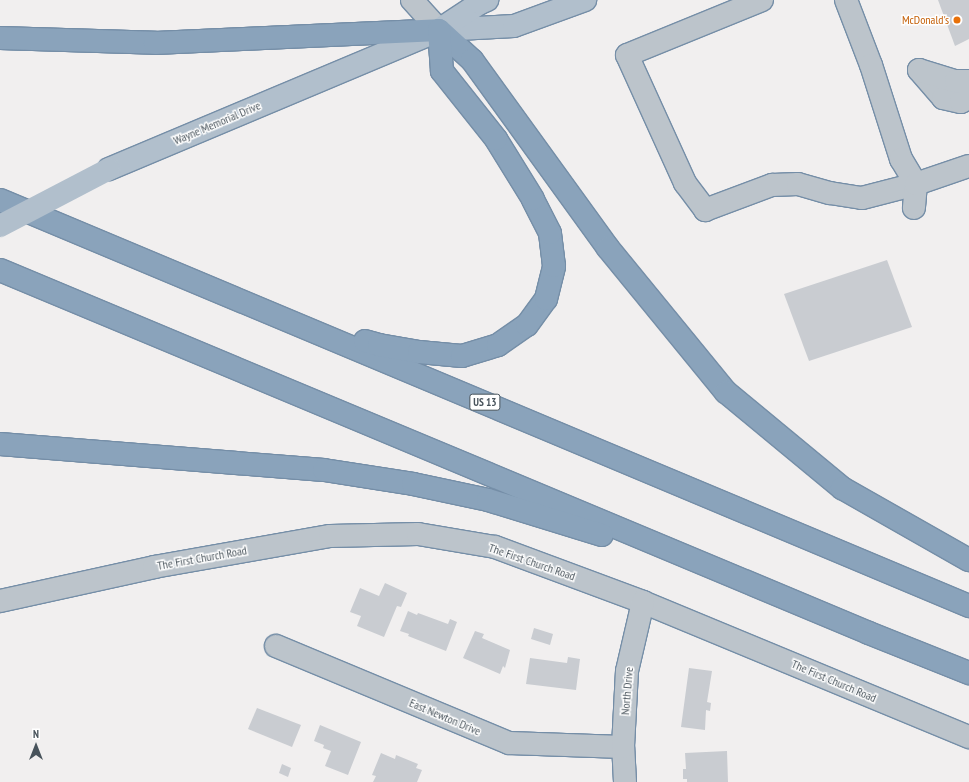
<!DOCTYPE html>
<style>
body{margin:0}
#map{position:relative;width:969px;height:782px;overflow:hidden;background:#f1efef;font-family:"PT Sans Narrow",sans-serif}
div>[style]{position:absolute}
.building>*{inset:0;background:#c9ccd1}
.roads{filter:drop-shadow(1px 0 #758ea7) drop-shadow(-1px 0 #758ea7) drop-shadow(0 1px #758ea7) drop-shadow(0 -1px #758ea7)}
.minor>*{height:22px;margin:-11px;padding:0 11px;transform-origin:11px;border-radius:11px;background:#bcc4cb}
.major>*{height:22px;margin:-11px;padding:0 11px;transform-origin:11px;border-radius:11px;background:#b1bfcc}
.highway>*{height:22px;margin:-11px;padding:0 11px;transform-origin:11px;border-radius:11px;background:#8aa3bb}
.major-bridge>*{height:22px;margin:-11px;padding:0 11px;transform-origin:11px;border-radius:11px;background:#b1bfcc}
.dots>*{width:11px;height:11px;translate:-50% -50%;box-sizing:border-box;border:2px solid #fff;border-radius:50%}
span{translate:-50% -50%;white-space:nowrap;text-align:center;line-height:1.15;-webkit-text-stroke:3px #fff;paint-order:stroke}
.shield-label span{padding:1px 3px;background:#fff;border:1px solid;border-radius:3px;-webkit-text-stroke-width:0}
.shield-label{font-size:11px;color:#48535b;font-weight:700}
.food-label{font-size:12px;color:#c56008}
.right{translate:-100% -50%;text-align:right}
.street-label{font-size:12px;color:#48535b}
.north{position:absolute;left:16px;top:726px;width:40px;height:40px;-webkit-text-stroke:3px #fff;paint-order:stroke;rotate:0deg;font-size:11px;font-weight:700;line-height:16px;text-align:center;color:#48535b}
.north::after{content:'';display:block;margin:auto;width:14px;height:18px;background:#48535b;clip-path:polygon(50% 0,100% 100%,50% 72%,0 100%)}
</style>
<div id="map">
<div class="building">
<div style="clip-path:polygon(938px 0,969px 0,969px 39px,955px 46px)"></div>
<div style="clip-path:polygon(887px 260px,912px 327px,809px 361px,784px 294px)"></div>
<div style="clip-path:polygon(385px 583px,407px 593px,401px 607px,397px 606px,384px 637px,357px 626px,361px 616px,350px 612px,360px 588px,379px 596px)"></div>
<div style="clip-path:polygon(408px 611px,417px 615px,418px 613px,448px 624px,450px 619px,457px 622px,446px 651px,408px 636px,409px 634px,400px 631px)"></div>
<div style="clip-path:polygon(534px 628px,553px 634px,550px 645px,531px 639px)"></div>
<div style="clip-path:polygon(475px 631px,484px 634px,482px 638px,510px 650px,505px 668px,503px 666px,500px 674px,463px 658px)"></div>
<div style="clip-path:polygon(568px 657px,580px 659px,576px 690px,526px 684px,530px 658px,567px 663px)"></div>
<div style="clip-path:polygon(689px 668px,712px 671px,707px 702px,711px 703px,710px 711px,706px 710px,705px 730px,681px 727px)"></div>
<div style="clip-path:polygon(257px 708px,301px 725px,292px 747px,248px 729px)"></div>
<div style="clip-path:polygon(320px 725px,361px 742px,348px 775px,325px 766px,331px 751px,323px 748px,324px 745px,314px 741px)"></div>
<div style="clip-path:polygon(727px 751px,728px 782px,687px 782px,687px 779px,683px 779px,683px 769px,686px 769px,685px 753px)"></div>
<div style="clip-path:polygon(381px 753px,395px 759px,396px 755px,418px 764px,416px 768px,422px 770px,417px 782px,373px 782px,376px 776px,372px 775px)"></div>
<div style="clip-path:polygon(282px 764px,291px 768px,288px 777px,279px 773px)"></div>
</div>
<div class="roads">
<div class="minor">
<div style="left:412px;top:0;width:40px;rotate:48deg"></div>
<div style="left:762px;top:0;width:146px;rotate:157.8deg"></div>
<div style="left:627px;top:55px;width:141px;rotate:65.6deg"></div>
<div style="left:685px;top:183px;width:34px;rotate:53deg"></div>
<div style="left:705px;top:210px;width:72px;rotate:-20.5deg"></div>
<div style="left:772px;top:185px;width:26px;rotate:-2deg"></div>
<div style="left:798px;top:184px;width:33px;rotate:16deg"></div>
<div style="left:830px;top:193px;width:32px;rotate:9deg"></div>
<div style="left:862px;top:198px;width:56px;rotate:-14.5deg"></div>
<div style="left:916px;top:184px;width:24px;rotate:95deg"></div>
<div style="left:846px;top:0;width:70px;rotate:69deg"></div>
<div style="left:871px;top:65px;width:99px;rotate:72.3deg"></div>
<div style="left:901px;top:159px;width:29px;rotate:59deg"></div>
<div style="left:916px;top:184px;width:56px;rotate:-18.8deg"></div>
<div style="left:919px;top:70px;width:37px;rotate:49deg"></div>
<div style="left:943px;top:98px;width:18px;rotate:13deg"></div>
<div style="left:961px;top:102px;width:9px;rotate:-27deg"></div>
<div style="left:919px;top:70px;width:39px;rotate:17deg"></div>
<div style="left:956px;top:81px;width:13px"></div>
<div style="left:0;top:601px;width:158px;rotate:-12.4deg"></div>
<div style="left:154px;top:567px;width:179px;rotate:-10deg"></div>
<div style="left:330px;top:536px;width:88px;rotate:-1.3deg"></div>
<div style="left:418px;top:534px;width:78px;rotate:9.6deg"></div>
<div style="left:495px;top:547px;width:158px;rotate:20.4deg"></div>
<div style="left:643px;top:602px;width:353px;rotate:22.5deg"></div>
<div style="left:276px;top:646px;width:252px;rotate:22.6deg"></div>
<div style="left:509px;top:743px;width:114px;rotate:2deg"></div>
<div style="left:625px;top:782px;width:35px;rotate:-93deg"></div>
<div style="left:623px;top:747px;width:76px;rotate:-87deg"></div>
<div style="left:627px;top:671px;width:71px;rotate:-76.9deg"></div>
</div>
<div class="major">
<div style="left:440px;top:30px;width:74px;rotate:-3.1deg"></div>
<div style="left:514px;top:26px;width:76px;rotate:-20.1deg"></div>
<div style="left:109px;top:169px;width:358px;rotate:-22.8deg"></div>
<div style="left:439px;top:30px;width:49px;rotate:-33.4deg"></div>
<div style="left:480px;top:3px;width:8px;rotate:-23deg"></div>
</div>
<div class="highway">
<div style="left:0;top:38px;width:155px;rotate:1.8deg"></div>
<div style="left:155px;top:43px;width:284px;rotate:-2.6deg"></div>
<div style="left:439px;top:30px;width:45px;rotate:42.3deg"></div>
<div style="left:472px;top:60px;width:232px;rotate:54.1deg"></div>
<div style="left:608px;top:248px;width:186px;rotate:50.7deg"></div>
<div style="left:726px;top:392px;width:151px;rotate:39.6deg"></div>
<div style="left:842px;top:488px;width:146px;rotate:29.6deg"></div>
<div style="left:0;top:200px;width:1051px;rotate:22.73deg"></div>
<div style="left:0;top:270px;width:942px;rotate:22.67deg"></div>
<div style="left:869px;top:633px;width:108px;rotate:21.8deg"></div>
<div style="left:365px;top:341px;width:15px;rotate:16deg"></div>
<div style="left:379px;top:345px;width:41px;rotate:9.9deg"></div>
<div style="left:419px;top:352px;width:43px;rotate:5.3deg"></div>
<div style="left:462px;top:356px;width:38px;rotate:-17deg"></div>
<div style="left:498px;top:345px;width:35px;rotate:-35deg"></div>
<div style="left:527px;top:325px;width:32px;rotate:-54deg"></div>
<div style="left:546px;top:299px;width:34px;rotate:-76deg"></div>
<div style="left:554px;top:266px;width:33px;rotate:-97deg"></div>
<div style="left:550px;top:233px;width:38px;rotate:-117deg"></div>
<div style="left:533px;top:199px;width:70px;rotate:-121.7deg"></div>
<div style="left:496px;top:139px;width:87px;rotate:-128.5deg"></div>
<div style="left:442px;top:71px;width:41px;rotate:-94.2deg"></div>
<div style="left:0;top:444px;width:325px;rotate:4.6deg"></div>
<div style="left:324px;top:470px;width:90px;rotate:8.9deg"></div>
<div style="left:413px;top:484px;width:77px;rotate:12deg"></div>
<div style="left:488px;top:500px;width:119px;rotate:17.1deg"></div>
</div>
</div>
<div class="major-bridge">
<div style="left:0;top:226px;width:123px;rotate:-27.6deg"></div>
</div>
<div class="dots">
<div style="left:957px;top:20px;background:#e8710a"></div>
</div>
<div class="shield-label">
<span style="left:485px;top:402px">US 13</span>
</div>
<div class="food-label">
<span class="right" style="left:949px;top:20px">McDonald's</span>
</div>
<div class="street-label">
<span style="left:217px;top:123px;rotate:-23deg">Wayne Memorial Drive</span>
<span style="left:202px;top:558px;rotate:-10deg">The First Church Road</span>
<span style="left:532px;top:562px;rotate:19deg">The First Church Road</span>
<span style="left:834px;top:681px;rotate:23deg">The First Church Road</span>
<span style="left:627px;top:691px;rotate:-85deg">North Drive</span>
<span style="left:445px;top:717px;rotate:23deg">East Newton Drive</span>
</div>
<div class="north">N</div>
</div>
